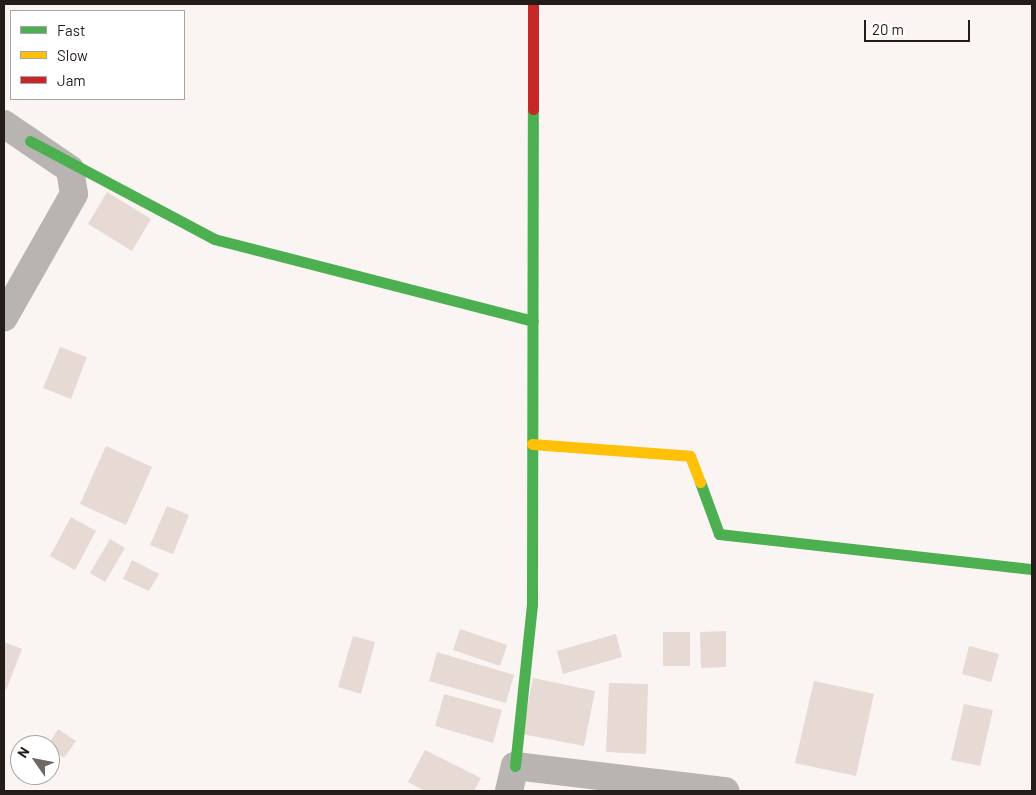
<!DOCTYPE html>
<style>
body{margin:0}
#map{position:relative;width:1036px;height:795px;overflow:hidden;background:#faf5f3;font-family:Barlow,sans-serif}
div>[style]{position:absolute}
.building>*{inset:0;background:#e7d9d3}
.street>*{height:28px;margin:-14px;padding:0 14px;transform-origin:14px;border-radius:14px;background:#b8b4b2}
.fast>*{height:11px;margin:-5.5px;padding:0 5.5px;transform-origin:5.5px;border-radius:5.5px;background:#4caf50}
.slow>*{height:11px;margin:-5.5px;padding:0 5.5px;transform-origin:5.5px;border-radius:5.5px;background:#ffc107}
.jam>*{height:11px;margin:-5.5px;padding:0 5.5px;transform-origin:5.5px;border-radius:5.5px;background:#c62828}
span{translate:-50% -50%;white-space:nowrap;text-align:center;line-height:1.15;-webkit-text-stroke:5px #fff;paint-order:stroke}
.frame{position:absolute;inset:0;border:5px solid #241c18;pointer-events:none}
.legend{position:absolute;left:10px;top:10px;width:175px;height:90px;box-sizing:border-box;background:#fff;border:1px solid #a7a4a3;margin:0;padding:6px 9px;list-style:none;font-size:15px;color:#241c18}
.legend li{display:flex;align-items:center;gap:10px;height:25px}
.legend b{width:25px;border:1px solid #a7a4a3}
.north{position:absolute;left:10px;top:735px;width:50px;height:50px;box-sizing:border-box;background:#fff;border:1px solid #a7a4a3;border-radius:50%;rotate:303deg;font-size:14px;font-weight:700;line-height:20px;text-align:center;color:#241c18}
.north::after{content:'';display:block;margin:auto;width:18px;height:22px;background:#6f6865;clip-path:polygon(50% 0,100% 100%,50% 72%,0 100%)}
.scale{position:absolute;left:864px;top:20px;width:106px;height:22px;box-sizing:border-box;border:2px solid #241c18;border-top:0;padding-left:6px;font-size:15px;line-height:18px;white-space:nowrap;color:#241c18;-webkit-text-stroke:4px #fff;paint-order:stroke}
</style>
<div id="map">
<div class="building">
<div style="clip-path:polygon(107px 192px,151px 219px,132px 251px,88px 224px)"></div>
<div style="clip-path:polygon(60px 347px,87px 357px,71px 399px,43px 388px)"></div>
<div style="clip-path:polygon(106px 446px,152px 467px,126px 525px,80px 504px)"></div>
<div style="clip-path:polygon(167px 506px,189px 515px,173px 554px,150px 545px)"></div>
<div style="clip-path:polygon(71px 517px,96px 531px,75px 570px,50px 556px)"></div>
<div style="clip-path:polygon(110px 539px,125px 548px,105px 582px,90px 573px)"></div>
<div style="clip-path:polygon(132px 560px,159px 574px,149px 591px,123px 579px)"></div>
<div style="clip-path:polygon(460px 629px,507px 645px,500px 666px,453px 650px)"></div>
<div style="clip-path:polygon(726px 631px,726px 667px,701px 668px,700px 632px)"></div>
<div style="clip-path:polygon(663px 632px,690px 632px,690px 666px,663px 666px)"></div>
<div style="clip-path:polygon(616px 634px,622px 657px,563px 674px,557px 651px)"></div>
<div style="clip-path:polygon(353px 636px,375px 642px,361px 694px,338px 687px)"></div>
<div style="clip-path:polygon(4px 642px,22px 649px,6px 690px,4px 690px)"></div>
<div style="clip-path:polygon(969px 646px,999px 654px,991px 682px,962px 674px)"></div>
<div style="clip-path:polygon(437px 652px,514px 675px,506px 703px,429px 681px)"></div>
<div style="clip-path:polygon(533px 678px,595px 691px,584px 746px,522px 734px)"></div>
<div style="clip-path:polygon(814px 681px,874px 694px,856px 776px,795px 763px)"></div>
<div style="clip-path:polygon(609px 683px,648px 684px,646px 754px,606px 752px)"></div>
<div style="clip-path:polygon(444px 694px,502px 710px,493px 743px,435px 726px)"></div>
<div style="clip-path:polygon(964px 704px,993px 710px,980px 766px,951px 760px)"></div>
<div style="clip-path:polygon(58px 729px,76px 741px,64px 758px,48px 745px)"></div>
<div style="clip-path:polygon(425px 750px,481px 778px,474px 791px,425px 791px,408px 782px)"></div>
</div>
<div class="street">
<div style="left:4px;top:124px;width:80px;rotate:34.3deg"></div>
<div style="left:70px;top:169px;width:25px;rotate:81deg"></div>
<div style="left:74px;top:194px;width:142px;rotate:119.6deg"></div>
<div style="left:509px;top:791px;width:26px;rotate:-77deg"></div>
<div style="left:515px;top:766px;width:212px;rotate:6.8deg"></div>
</div>
<div class="fast">
<div style="left:30px;top:141px;width:208px;rotate:28deg"></div>
<div style="left:214px;top:239px;width:329px;rotate:14.4deg"></div>
<div style="left:700px;top:482px;width:55px;rotate:69.9deg"></div>
<div style="left:719px;top:534px;width:315px;rotate:6.4deg"></div>
<div style="left:515px;top:766px;width:163px;rotate:-84deg"></div>
<div style="left:532px;top:604px;width:495px;rotate:-89.9deg"></div>
</div>
<div class="slow">
<div style="left:532px;top:444px;width:158px;rotate:4.3deg"></div>
<div style="left:690px;top:456px;width:28px;rotate:69deg"></div>
</div>
<div class="jam">
<div style="left:533px;top:109px;width:105px;rotate:-90deg"></div>
</div>
<div class="frame"></div>
<ul class="legend">
<li><b style="height:6px;background:#4caf50"></b>Fast</li>
<li><b style="height:6px;background:#ffc107"></b>Slow</li>
<li><b style="height:6px;background:#c62828"></b>Jam</li>
</ul>
<div class="north">N</div>
<div class="scale">20 m</div>
</div>
